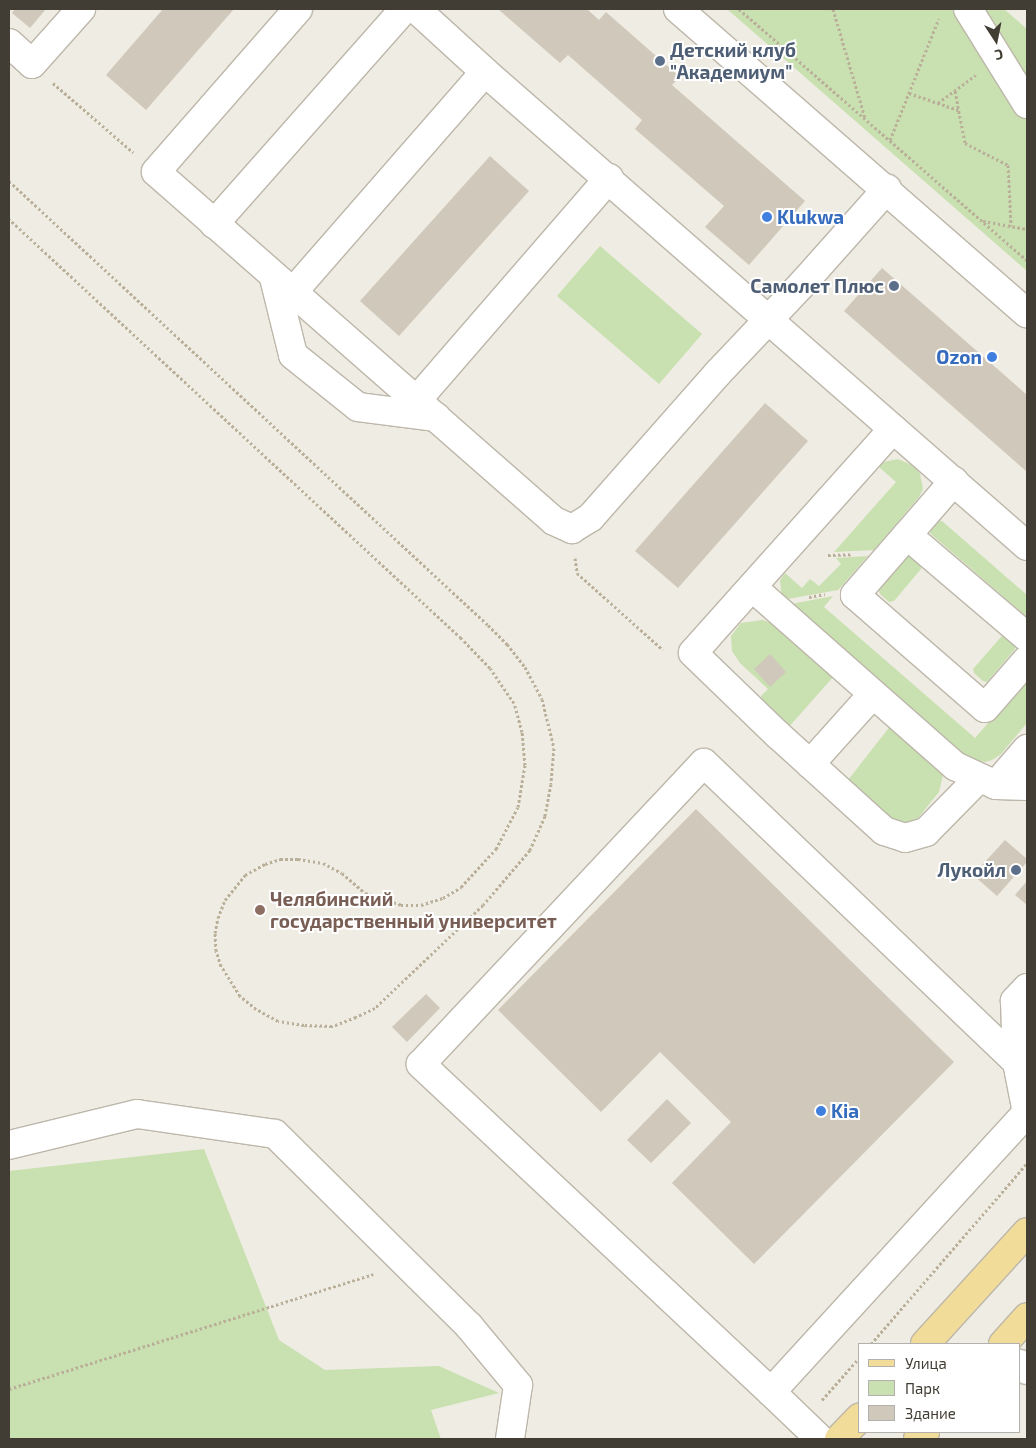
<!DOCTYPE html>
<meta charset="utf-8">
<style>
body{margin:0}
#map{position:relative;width:1036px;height:1448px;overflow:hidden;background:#efece3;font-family:"Exo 2",sans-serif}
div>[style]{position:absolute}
.green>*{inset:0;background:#c9e0b0}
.building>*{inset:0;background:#d0c8ba}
.path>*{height:3px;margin-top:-1.5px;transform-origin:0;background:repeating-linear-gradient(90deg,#bab09a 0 2.5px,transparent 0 5px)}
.roads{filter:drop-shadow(1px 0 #bdb7aa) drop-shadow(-1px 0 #bdb7aa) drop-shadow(0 1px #bdb7aa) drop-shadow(0 -1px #bdb7aa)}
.minor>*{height:28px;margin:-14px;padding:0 14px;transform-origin:14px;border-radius:14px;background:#fff}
.major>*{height:28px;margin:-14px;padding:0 14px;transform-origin:14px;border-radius:14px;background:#f2dc99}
.dots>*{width:14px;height:14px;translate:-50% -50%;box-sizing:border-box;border:2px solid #fff;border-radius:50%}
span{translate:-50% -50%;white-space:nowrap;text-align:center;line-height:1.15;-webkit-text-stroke:4px #fff;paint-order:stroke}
.service-label{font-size:19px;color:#4e5e75;font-weight:700}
.left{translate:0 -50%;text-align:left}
.right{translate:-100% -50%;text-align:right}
.shop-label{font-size:19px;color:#366cbe;font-weight:700}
.education-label{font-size:19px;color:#785e54;font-weight:700}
.frame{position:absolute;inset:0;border:10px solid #413c34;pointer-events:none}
.legend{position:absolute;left:858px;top:1343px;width:162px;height:90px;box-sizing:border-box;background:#fff;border:1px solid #b3b1ae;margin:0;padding:6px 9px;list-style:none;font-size:15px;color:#413c34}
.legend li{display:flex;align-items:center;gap:10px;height:25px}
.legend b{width:25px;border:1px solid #b3b1ae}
.north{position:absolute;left:971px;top:15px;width:50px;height:50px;-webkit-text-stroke:4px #fff;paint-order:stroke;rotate:169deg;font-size:14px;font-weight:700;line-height:20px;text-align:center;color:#413c34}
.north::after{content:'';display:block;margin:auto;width:18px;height:22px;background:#413c34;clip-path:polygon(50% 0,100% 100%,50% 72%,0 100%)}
</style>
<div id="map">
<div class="green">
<div style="clip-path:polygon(727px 9px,1004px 9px,1027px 29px,1027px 271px)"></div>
<div style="clip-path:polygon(600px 246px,702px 334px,659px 384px,557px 296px)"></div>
<div style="clip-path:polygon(898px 459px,914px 466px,920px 474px,923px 489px,919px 497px,874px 550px,834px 552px,896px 482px,879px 467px,884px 462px)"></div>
<div style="clip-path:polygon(936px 521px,942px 521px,1027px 595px,1027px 617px,931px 534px,930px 530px)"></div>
<div style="clip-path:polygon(868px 556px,838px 590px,782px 600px,780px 580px,785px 573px,802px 588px,810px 579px,819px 586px,841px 564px,836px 558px)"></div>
<div style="clip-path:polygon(911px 556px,920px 564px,921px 569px,894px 601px,889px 602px,880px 594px,879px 590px,906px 557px)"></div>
<div style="clip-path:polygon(833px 596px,824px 607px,975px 738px,1027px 679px,1027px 723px,1000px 755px,992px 760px,985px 762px,962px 757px,786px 605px)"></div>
<div style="clip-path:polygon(762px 620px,772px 623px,834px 676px,787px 729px,763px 705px,761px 696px,768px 689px,740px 663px,732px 651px,731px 636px,741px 623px)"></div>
<div style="clip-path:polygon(1005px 636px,1015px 644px,1015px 649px,987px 682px,983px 681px,974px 673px,973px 669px,1001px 637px)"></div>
<div style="clip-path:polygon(891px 725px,944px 771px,939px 792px,914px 823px,898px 827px,845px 784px)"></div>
<div style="clip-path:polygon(204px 1149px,279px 1340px,325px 1370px,439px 1366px,499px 1393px,431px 1410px,441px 1439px,9px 1439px,9px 1171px)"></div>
</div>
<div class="building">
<div style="clip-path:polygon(15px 9px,46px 9px,30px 28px,12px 13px)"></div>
<div style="clip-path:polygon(163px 9px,234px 9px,146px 110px,106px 75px)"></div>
<div style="clip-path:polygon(498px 9px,587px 9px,599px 20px,606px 12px,680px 77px,672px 85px,805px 201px,749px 265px,705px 227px,724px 206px,635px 129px,642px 120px,568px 55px,560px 63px)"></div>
<div style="clip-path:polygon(490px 156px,529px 191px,399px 336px,360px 301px)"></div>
<div style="clip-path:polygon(882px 268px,1027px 395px,1027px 472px,844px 311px)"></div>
<div style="clip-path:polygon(765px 403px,808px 441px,678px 588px,635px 551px)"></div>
<div style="clip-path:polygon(770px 654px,786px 672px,770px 687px,754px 669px)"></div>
<div style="clip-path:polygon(696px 809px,954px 1062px,754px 1264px,672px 1183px,731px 1122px,660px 1052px,601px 1112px,498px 1010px)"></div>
<div style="clip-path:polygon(1005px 840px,1027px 859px,1027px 862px,997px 896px,973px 875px)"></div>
<div style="clip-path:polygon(1027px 881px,1027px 905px,1015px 895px)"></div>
<div style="clip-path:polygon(426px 994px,440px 1008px,407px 1042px,392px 1027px)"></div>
<div style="clip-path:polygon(667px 1099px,691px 1123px,651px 1163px,627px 1140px)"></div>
</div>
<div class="path">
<div style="left:739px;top:9px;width:382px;rotate:41.1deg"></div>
<div style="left:833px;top:9px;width:114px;rotate:73.6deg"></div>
<div style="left:53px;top:83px;width:106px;rotate:40.8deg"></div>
<div style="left:955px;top:91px;width:53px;rotate:79.1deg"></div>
<div style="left:965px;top:143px;width:48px;rotate:27.1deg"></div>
<div style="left:1008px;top:165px;width:61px;rotate:87.2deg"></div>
<div style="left:909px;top:93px;width:52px;rotate:19.1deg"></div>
<div style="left:938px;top:103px;width:47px;rotate:-36.4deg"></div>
<div style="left:890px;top:140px;width:131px;rotate:-68.1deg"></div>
<div style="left:9px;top:181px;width:653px;rotate:42.83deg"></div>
<div style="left:488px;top:625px;width:27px;rotate:45deg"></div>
<div style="left:507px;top:644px;width:29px;rotate:52deg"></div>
<div style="left:525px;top:667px;width:36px;rotate:62deg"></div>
<div style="left:542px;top:699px;width:50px;rotate:76.2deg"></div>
<div style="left:554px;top:748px;width:36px;rotate:95deg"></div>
<div style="left:551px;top:784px;width:33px;rotate:101deg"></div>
<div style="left:545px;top:816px;width:37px;rotate:114deg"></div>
<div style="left:530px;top:850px;width:72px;rotate:130.5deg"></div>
<div style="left:483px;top:905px;width:149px;rotate:136.4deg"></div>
<div style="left:375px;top:1008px;width:21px;rotate:155deg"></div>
<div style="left:356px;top:1017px;width:26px;rotate:159deg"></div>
<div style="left:332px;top:1026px;width:28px;rotate:-178deg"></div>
<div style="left:304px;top:1025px;width:26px;rotate:-171deg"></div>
<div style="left:278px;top:1021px;width:25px;rotate:-151deg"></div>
<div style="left:256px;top:1009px;width:21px;rotate:-141deg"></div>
<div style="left:240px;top:996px;width:36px;rotate:-122deg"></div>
<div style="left:221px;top:966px;width:16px;rotate:-108deg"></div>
<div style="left:216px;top:951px;width:18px;rotate:-93deg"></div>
<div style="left:215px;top:933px;width:15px;rotate:-79deg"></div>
<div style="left:218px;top:918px;width:19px;rotate:-69deg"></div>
<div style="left:225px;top:900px;width:32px;rotate:-51deg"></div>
<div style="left:245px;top:875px;width:23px;rotate:-29deg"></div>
<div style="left:265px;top:864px;width:16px;rotate:-18deg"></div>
<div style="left:280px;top:859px;width:18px"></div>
<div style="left:298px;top:859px;width:25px;rotate:9deg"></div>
<div style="left:323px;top:863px;width:21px;rotate:28deg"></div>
<div style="left:342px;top:873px;width:30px;rotate:41deg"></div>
<div style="left:365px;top:893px;width:38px;rotate:18deg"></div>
<div style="left:401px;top:905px;width:20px"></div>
<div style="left:421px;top:905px;width:23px;rotate:-18deg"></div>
<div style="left:443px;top:898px;width:21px;rotate:-31deg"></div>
<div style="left:461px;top:887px;width:52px;rotate:-47.4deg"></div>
<div style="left:496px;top:849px;width:47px;rotate:-62.4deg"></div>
<div style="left:518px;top:807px;width:43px;rotate:-80.5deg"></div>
<div style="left:525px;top:765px;width:33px;rotate:-95deg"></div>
<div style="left:522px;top:732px;width:30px;rotate:-105deg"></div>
<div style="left:514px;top:703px;width:42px;rotate:-124.4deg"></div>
<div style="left:490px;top:668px;width:42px;rotate:-134deg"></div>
<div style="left:461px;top:638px;width:616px;rotate:-137.17deg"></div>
<div style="left:983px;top:221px;width:45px;rotate:10.3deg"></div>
<div style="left:828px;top:555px;width:24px;rotate:-2deg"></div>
<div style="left:575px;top:558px;width:15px;rotate:82deg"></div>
<div style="left:577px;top:573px;width:115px;rotate:41.8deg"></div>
<div style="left:809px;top:597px;width:16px;rotate:-11deg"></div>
<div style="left:871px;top:1344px;width:239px;rotate:-49.2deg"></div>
<div style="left:9px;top:1389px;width:382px;rotate:-17.5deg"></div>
<div style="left:822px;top:1400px;width:57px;rotate:-48.5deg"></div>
</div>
<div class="roads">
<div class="minor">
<div style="left:298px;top:9px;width:216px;rotate:131.1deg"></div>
<div style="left:156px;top:172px;width:529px;rotate:41.25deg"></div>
<div style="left:554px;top:521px;width:20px;rotate:24deg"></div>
<div style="left:572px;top:529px;width:22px;rotate:-32deg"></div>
<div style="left:591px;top:517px;width:192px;rotate:-48.6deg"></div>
<div style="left:718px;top:373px;width:125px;rotate:-46.6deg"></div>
<div style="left:804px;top:282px;width:125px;rotate:-48.3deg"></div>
<div style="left:416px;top:9px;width:93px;rotate:42.4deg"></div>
<div style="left:485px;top:72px;width:720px;rotate:41.17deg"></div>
<div style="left:678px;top:9px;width:463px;rotate:41.1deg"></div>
<div style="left:968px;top:9px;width:112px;rotate:58.2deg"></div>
<div style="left:9px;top:43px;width:31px;rotate:42deg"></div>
<div style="left:32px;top:64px;width:74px;rotate:-48.3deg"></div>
<div style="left:214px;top:224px;width:287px;rotate:-48.5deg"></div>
<div style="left:274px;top:278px;width:79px;rotate:76.1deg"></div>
<div style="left:293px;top:355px;width:83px;rotate:38.7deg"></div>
<div style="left:358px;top:407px;width:79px;rotate:7.3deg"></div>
<div style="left:292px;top:293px;width:293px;rotate:-48.9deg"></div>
<div style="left:416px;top:401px;width:295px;rotate:-49.1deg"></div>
<div style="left:893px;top:429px;width:300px;rotate:131.8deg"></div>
<div style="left:693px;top:653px;width:117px;rotate:44deg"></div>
<div style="left:777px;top:734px;width:144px;rotate:42.2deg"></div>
<div style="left:884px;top:831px;width:22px;rotate:18deg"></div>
<div style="left:905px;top:838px;width:22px;rotate:-16deg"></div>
<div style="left:926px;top:832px;width:74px;rotate:-45.5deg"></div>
<div style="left:954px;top:481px;width:151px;rotate:131deg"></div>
<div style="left:855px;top:595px;width:172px;rotate:41deg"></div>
<div style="left:985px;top:708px;width:64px;rotate:-48.8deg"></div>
<div style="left:907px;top:535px;width:157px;rotate:40.4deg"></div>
<div style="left:752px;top:587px;width:271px;rotate:41.4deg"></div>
<div style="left:955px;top:766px;width:45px;rotate:24.9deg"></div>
<div style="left:996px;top:785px;width:31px;rotate:2deg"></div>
<div style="left:810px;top:764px;width:93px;rotate:-48.1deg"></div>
<div style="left:996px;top:785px;width:48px;rotate:-49.3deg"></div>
<div style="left:1027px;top:988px;width:18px;rotate:133deg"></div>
<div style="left:1015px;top:1001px;width:61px;rotate:88.1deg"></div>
<div style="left:1017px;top:1062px;width:52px;rotate:78.9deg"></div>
<div style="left:9px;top:1145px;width:132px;rotate:-13.6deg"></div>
<div style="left:137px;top:1114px;width:139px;rotate:8.2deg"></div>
<div style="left:275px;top:1134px;width:273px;rotate:44.7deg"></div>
<div style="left:469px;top:1326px;width:77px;rotate:50.3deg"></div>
<div style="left:518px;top:1385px;width:55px;rotate:98.4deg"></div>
<div style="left:1020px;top:1364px;width:9px;rotate:41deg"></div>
<div style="left:771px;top:1392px;width:480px;rotate:-136.9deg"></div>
<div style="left:421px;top:1064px;width:413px;rotate:-46.8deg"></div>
<div style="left:704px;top:763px;width:433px;rotate:43.7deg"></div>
<div style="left:820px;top:1439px;width:68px;rotate:-136.2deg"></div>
<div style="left:771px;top:1392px;width:379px;rotate:-47.5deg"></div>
</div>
<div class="major">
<div style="left:925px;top:1344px;width:151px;rotate:-47.7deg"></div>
<div style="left:1003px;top:1344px;width:36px;rotate:-48deg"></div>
<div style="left:839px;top:1439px;width:30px;rotate:-46deg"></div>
<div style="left:918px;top:1439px;width:10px;rotate:-45deg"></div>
</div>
</div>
<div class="dots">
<div style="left:660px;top:61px;background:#5c6f8a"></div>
<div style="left:767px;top:217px;background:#3f7fe0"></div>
<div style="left:894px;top:286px;background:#5c6f8a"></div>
<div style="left:992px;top:357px;background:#3f7fe0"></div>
<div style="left:1016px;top:870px;background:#5c6f8a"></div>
<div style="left:260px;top:910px;background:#8d6e63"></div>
<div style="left:821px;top:1111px;background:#3f7fe0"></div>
</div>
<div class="service-label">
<span class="left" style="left:670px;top:61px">Детский клуб<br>"Академиум"</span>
<span class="right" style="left:884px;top:286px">Самолет Плюс</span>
<span class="right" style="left:1006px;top:870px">Лукойл</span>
</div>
<div class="shop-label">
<span class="left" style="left:777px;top:217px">Klukwa</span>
<span class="right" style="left:982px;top:357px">Ozon</span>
<span class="left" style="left:831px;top:1111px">Kia</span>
</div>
<div class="education-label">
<span class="left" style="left:270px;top:910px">Челябинский<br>государственный университет</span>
</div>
<div class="frame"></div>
<ul class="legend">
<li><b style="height:6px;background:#f2dc99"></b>Улица</li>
<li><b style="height:14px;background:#c9e0b0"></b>Парк</li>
<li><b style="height:14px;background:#d0c8ba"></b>Здание</li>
</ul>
<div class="north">С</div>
</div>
